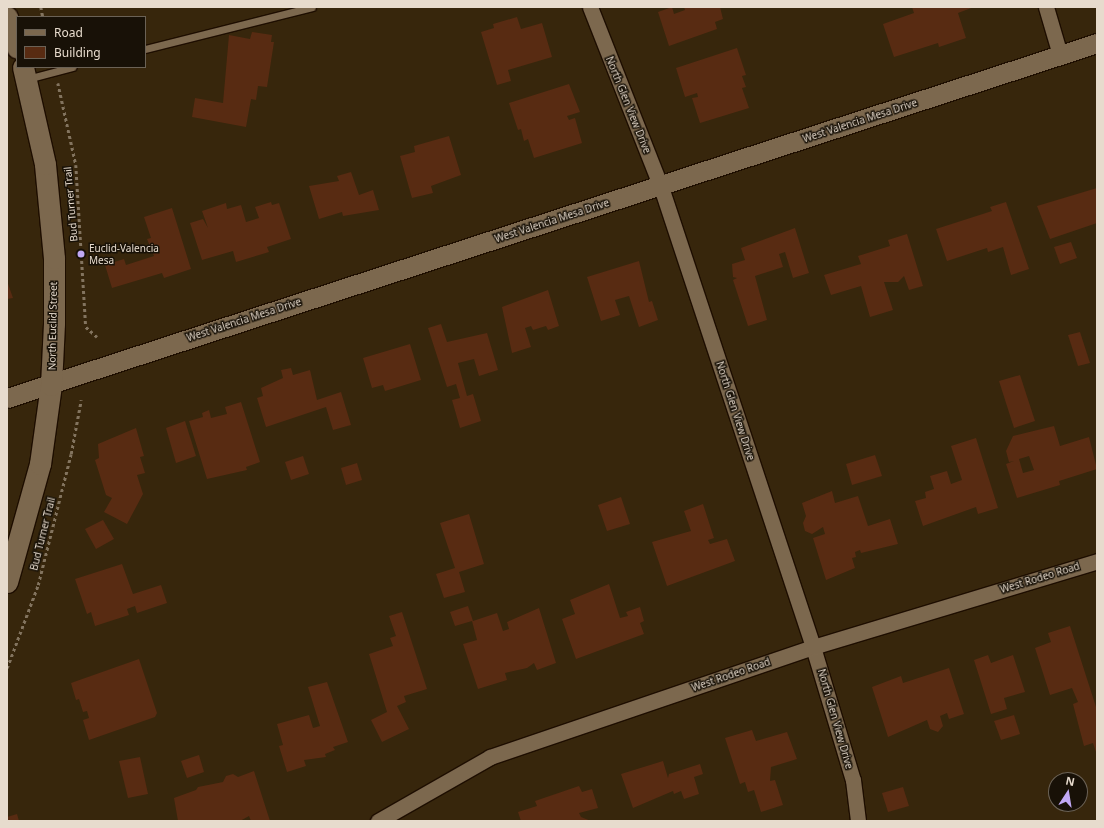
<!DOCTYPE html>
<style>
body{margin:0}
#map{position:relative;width:1104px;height:828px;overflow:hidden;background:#37260c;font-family:"Noto Sans",sans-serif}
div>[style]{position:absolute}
.building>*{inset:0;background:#582b12}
.path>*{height:2.5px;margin-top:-1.25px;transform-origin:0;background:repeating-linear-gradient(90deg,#83745f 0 3px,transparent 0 6px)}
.roads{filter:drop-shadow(1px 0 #1e0e00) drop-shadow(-1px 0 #1e0e00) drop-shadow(0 1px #1e0e00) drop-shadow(0 -1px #1e0e00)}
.service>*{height:7px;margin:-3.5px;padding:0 3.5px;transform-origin:3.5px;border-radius:3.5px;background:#7c684e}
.minor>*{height:15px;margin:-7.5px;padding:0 7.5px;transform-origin:7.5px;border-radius:7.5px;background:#7c684e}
.tertiary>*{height:19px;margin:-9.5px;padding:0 9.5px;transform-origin:9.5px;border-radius:9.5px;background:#7c684e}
.secondary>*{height:21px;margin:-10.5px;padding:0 10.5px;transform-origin:10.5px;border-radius:10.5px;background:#7c684e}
.dots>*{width:11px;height:11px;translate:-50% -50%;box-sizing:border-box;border:2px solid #181107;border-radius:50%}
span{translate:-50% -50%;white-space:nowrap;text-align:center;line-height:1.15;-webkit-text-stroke:3px #181107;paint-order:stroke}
.street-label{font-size:10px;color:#e7dbcd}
.poi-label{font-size:10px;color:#e7dbcd}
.left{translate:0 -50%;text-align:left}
.frame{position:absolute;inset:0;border:8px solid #e7dbcd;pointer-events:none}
.legend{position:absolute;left:16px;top:16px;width:130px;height:52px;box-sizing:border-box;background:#181107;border:1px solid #6b6256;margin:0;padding:5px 7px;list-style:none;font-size:12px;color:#e7dbcd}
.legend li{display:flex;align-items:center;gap:8px;height:20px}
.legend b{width:20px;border:1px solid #6b6256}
.north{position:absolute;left:1048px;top:772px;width:40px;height:40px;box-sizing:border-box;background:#181107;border:1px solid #6b6256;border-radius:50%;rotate:12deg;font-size:11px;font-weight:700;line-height:16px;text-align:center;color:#e7dbcd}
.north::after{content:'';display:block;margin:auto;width:14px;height:18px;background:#c0a8f4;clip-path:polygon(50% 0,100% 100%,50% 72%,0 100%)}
</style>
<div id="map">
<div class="building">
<div style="clip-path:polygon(672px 7px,674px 14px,685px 10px,684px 7px,720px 7px,723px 19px,715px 22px,717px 29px,669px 46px,658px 12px)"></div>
<div style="clip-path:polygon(912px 7px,974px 7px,958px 13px,966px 38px,939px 47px,938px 43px,894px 57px,883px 24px,914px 13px)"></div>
<div style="clip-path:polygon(517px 17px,521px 29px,542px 23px,552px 57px,508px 70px,511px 81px,497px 85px,481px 32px,494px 28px,493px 24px)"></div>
<div style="clip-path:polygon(252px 32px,272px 35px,271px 42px,274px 42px,267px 87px,258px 86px,256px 100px,251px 99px,246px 127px,192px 117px,195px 98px,223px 103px,229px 35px,250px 39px)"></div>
<div style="clip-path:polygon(737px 48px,746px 75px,742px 76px,746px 87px,742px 88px,749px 108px,700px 123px,692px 98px,698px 97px,697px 93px,685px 97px,676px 68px)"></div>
<div style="clip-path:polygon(569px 84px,580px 112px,567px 116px,569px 120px,575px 118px,582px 143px,534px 158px,528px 139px,524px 141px,521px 129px,518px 130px,509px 103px)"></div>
<div style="clip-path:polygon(449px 136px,461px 175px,431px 186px,433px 193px,412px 198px,400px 156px,415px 152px,414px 146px)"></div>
<div style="clip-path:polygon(351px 172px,359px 195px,373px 190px,379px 210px,343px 216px,342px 212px,319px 219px,309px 186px,339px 181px,337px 176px)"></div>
<div style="clip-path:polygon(1097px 188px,1097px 223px,1050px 239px,1037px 206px)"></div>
<div style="clip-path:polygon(271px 202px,272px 205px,279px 203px,291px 239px,267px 247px,269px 252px,236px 262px,233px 251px,202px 260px,190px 223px,203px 219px,208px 228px,202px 211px,226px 203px,227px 209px,241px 205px,246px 222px,259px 218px,255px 207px)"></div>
<div style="clip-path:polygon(1006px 202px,1029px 269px,1011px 275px,1003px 247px,988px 252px,987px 248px,947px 261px,936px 229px,992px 211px,990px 207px)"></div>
<div style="clip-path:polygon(172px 208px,191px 269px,164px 278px,162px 273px,112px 288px,105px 265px,124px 259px,126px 265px,154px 256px,147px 239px,151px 238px,144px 217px)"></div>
<div style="clip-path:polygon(795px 228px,809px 273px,793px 278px,785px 252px,779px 254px,783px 267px,755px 276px,767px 320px,748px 326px,733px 280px,737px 278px,733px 277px,732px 264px,745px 260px,741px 248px)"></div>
<div style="clip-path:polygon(907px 234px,923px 286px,909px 290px,904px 276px,898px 282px,884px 282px,893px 310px,870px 317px,861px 286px,831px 295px,824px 275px,861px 264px,858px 256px,890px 246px,888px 240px)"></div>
<div style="clip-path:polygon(1071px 242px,1077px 258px,1060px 264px,1054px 247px)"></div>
<div style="clip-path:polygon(639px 261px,649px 302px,652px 301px,658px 320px,639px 327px,629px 296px,615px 300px,620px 315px,601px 321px,587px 277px)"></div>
<div style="clip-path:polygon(7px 281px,13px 298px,7px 299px)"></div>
<div style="clip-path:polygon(548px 290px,559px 326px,548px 330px,546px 326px,533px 330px,531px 326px,525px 328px,531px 347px,512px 353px,502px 307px)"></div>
<div style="clip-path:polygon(441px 324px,447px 342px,487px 333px,498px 370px,479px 376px,474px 359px,458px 363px,467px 396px,473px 394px,481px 421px,460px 428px,452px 400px,460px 398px,456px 384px,447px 387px,428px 328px)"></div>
<div style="clip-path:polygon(1080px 332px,1090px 363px,1078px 366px,1068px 335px)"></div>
<div style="clip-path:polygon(410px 344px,421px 380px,385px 391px,383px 385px,372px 388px,363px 358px)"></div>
<div style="clip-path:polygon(291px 368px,293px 375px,310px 370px,317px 400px,341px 392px,351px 425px,333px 430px,326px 407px,266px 427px,257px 398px,263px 396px,261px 388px,283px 378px,281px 370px)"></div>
<div style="clip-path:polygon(1020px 375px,1035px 421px,1014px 428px,999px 381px)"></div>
<div style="clip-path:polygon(241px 402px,260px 462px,246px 467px,247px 470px,207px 479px,189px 421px,203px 417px,202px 413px,209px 410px,211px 418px,227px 414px,225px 407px)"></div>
<div style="clip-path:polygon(185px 421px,196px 456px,176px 463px,166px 428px)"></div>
<div style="clip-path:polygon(evenodd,1054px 426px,1060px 446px,1089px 437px,1097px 469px,1059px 481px,1060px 485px,1017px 498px,1006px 464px,1014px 461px,1009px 462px,1006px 451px,1013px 436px,1054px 426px,1029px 456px,1034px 470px,1023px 473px,1019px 459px,1029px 456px)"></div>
<div style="clip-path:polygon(136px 428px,144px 456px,140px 457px,145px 473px,137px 475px,143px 494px,127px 524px,104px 512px,112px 498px,106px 495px,95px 460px,99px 458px,98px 444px)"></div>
<div style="clip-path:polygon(976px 438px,998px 508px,978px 514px,976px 507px,923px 526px,915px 501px,926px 498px,925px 492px,934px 489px,930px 476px,947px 471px,951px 484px,962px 480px,951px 446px)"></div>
<div style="clip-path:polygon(875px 455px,882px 476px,852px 485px,846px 464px)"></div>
<div style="clip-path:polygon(303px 456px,309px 474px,291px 480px,285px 462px)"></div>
<div style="clip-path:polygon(357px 463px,362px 480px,346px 485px,341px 468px)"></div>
<div style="clip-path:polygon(832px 491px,835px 503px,858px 496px,868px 526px,890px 519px,898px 544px,861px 553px,860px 550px,855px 552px,856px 557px,852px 558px,855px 568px,826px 580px,813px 538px,825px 534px,823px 527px,812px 534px,805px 531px,803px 523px,806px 516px,802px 503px)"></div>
<div style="clip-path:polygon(621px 497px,630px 524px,607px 531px,598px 505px)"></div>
<div style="clip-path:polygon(703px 504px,714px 538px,708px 540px,710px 544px,727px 539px,735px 561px,667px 586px,652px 542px,691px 531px,684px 511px)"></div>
<div style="clip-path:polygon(469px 514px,484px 564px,459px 572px,465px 592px,444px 598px,436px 574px,455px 568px,440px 523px)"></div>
<div style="clip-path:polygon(103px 520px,114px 539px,96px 549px,85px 529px)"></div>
<div style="clip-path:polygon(122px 564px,133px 594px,161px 585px,167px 603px,137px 613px,135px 606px,127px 609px,129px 615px,95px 626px,91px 612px,87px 614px,75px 579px)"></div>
<div style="clip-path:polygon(609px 584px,620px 618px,628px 616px,626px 612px,640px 607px,644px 621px,640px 623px,644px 634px,576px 659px,562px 619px,575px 614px,570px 600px)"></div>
<div style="clip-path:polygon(468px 606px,473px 621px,497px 613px,503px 631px,509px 629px,507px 622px,539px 608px,556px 663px,537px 670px,534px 663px,527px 668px,505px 673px,507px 680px,478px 689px,463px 644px,477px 640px,472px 621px,455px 626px,450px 612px)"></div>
<div style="clip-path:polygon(402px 612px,427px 689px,404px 696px,406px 702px,397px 706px,409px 729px,382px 742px,371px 720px,387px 712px,369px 654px,393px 646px,390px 638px,396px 636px,389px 616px)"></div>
<div style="clip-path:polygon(1070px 626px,1097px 710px,1097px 755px,1093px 743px,1084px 746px,1073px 704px,1078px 702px,1072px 688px,1050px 695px,1035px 648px,1051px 642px,1048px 633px)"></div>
<div style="clip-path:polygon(988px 655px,991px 663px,1013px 655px,1025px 692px,1004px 698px,1007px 709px,991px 714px,974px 660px)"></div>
<div style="clip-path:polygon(139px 659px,157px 713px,155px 717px,89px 740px,83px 720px,89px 718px,87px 711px,83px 712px,79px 699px,76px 700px,71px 683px)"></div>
<div style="clip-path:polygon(949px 668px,964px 714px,949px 719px,947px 713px,940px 716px,943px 726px,938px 732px,930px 729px,927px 720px,888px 737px,872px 687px,901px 676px,903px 683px)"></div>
<div style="clip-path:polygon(327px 682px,348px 742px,333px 747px,335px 750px,325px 754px,326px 757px,304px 760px,306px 766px,287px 772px,279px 746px,283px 745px,277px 724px,309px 715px,313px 728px,320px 726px,308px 687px)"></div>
<div style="clip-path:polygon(1014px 715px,1020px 734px,1001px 740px,994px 721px)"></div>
<div style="clip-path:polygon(752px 730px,756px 741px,787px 732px,797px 759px,771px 767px,770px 781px,775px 780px,783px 805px,761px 812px,754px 790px,748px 792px,745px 782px,740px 784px,725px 738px)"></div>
<div style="clip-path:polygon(199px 755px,204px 772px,187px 778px,181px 761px)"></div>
<div style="clip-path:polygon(140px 757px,148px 794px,128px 798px,119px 761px)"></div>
<div style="clip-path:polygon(663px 761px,668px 778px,669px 774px,700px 764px,703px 774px,694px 777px,699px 794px,684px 799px,681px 791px,674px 794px,673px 791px,633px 808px,621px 774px)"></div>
<div style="clip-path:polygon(254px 771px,270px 821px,251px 821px,249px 816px,240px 821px,178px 821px,174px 798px,196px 790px,198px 787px,223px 782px,226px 776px,233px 774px,238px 777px)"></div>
<div style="clip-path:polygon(579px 786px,582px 792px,592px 789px,598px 808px,579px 813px,581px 817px,591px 821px,521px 821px,518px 812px,537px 806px,535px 801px)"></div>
<div style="clip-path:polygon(903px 787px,909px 806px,888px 812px,882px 793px)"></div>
<div style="clip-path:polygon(17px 814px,19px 821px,7px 821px,7px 817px)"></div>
</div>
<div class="path">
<div style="left:41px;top:7px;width:10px;rotate:79deg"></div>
<div style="left:58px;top:83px;width:84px;rotate:77.6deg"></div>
<div style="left:76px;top:165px;width:162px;rotate:86.5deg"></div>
<div style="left:86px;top:327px;width:15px;rotate:42deg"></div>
<div style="left:7px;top:668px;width:89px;rotate:-69.5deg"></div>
<div style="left:38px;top:585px;width:135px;rotate:-75.9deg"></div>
<div style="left:71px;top:454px;width:55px;rotate:-79.5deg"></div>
</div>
<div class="roads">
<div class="service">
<div style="left:145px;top:49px;width:172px;rotate:-14.1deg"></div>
<div style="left:27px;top:79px;width:47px;rotate:-14.9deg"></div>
</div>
<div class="minor">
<div style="left:590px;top:7px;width:193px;rotate:68.5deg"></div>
<div style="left:661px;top:187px;width:484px;rotate:71.7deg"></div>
<div style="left:813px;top:647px;width:139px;rotate:73.3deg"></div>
<div style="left:853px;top:780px;width:41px;rotate:83deg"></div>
<div style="left:1046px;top:7px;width:50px;rotate:73.7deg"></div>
<div style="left:378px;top:821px;width:129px;rotate:-29.7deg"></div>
<div style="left:490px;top:757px;width:341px;rotate:-18.8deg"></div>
<div style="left:813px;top:647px;width:297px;rotate:-16.8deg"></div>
</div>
<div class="tertiary">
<div style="left:7px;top:398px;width:1146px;rotate:-18.04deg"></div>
</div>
<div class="secondary">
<div style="left:7px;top:17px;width:32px;rotate:72deg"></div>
<div style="left:7px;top:582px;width:123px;rotate:-74.4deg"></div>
<div style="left:40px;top:464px;width:80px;rotate:-82.1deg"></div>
<div style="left:51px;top:385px;width:62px;rotate:-87.2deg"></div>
<div style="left:54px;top:323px;width:65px;rotate:-90deg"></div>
<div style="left:54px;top:258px;width:94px;rotate:-95.5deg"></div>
<div style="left:45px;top:164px;width:99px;rotate:-102.8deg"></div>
</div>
</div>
<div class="dots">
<div style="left:81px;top:254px;background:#c0a8f4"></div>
</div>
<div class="street-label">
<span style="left:628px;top:105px;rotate:68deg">North Glen View Drive</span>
<span style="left:860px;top:121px;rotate:-18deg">West Valencia Mesa Drive</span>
<span style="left:71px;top:204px;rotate:-95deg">Bud Turner Trail</span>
<span style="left:552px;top:221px;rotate:-18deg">West Valencia Mesa Drive</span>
<span style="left:244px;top:320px;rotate:-18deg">West Valencia Mesa Drive</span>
<span style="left:53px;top:326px;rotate:-89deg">North Euclid Street</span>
<span style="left:735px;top:411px;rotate:72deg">North Glen View Drive</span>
<span style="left:43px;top:534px;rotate:-76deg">Bud Turner Trail</span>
<span style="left:1040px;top:578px;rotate:-17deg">West Rodeo Road</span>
<span style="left:731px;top:675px;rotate:-19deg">West Rodeo Road</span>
<span style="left:835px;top:719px;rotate:74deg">North Glen View Drive</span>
</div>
<div class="poi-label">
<span class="left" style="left:89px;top:254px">Euclid-Valencia<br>Mesa</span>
</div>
<div class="frame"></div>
<ul class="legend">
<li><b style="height:5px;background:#7c684e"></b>Road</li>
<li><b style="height:11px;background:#582b12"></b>Building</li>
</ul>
<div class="north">N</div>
</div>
